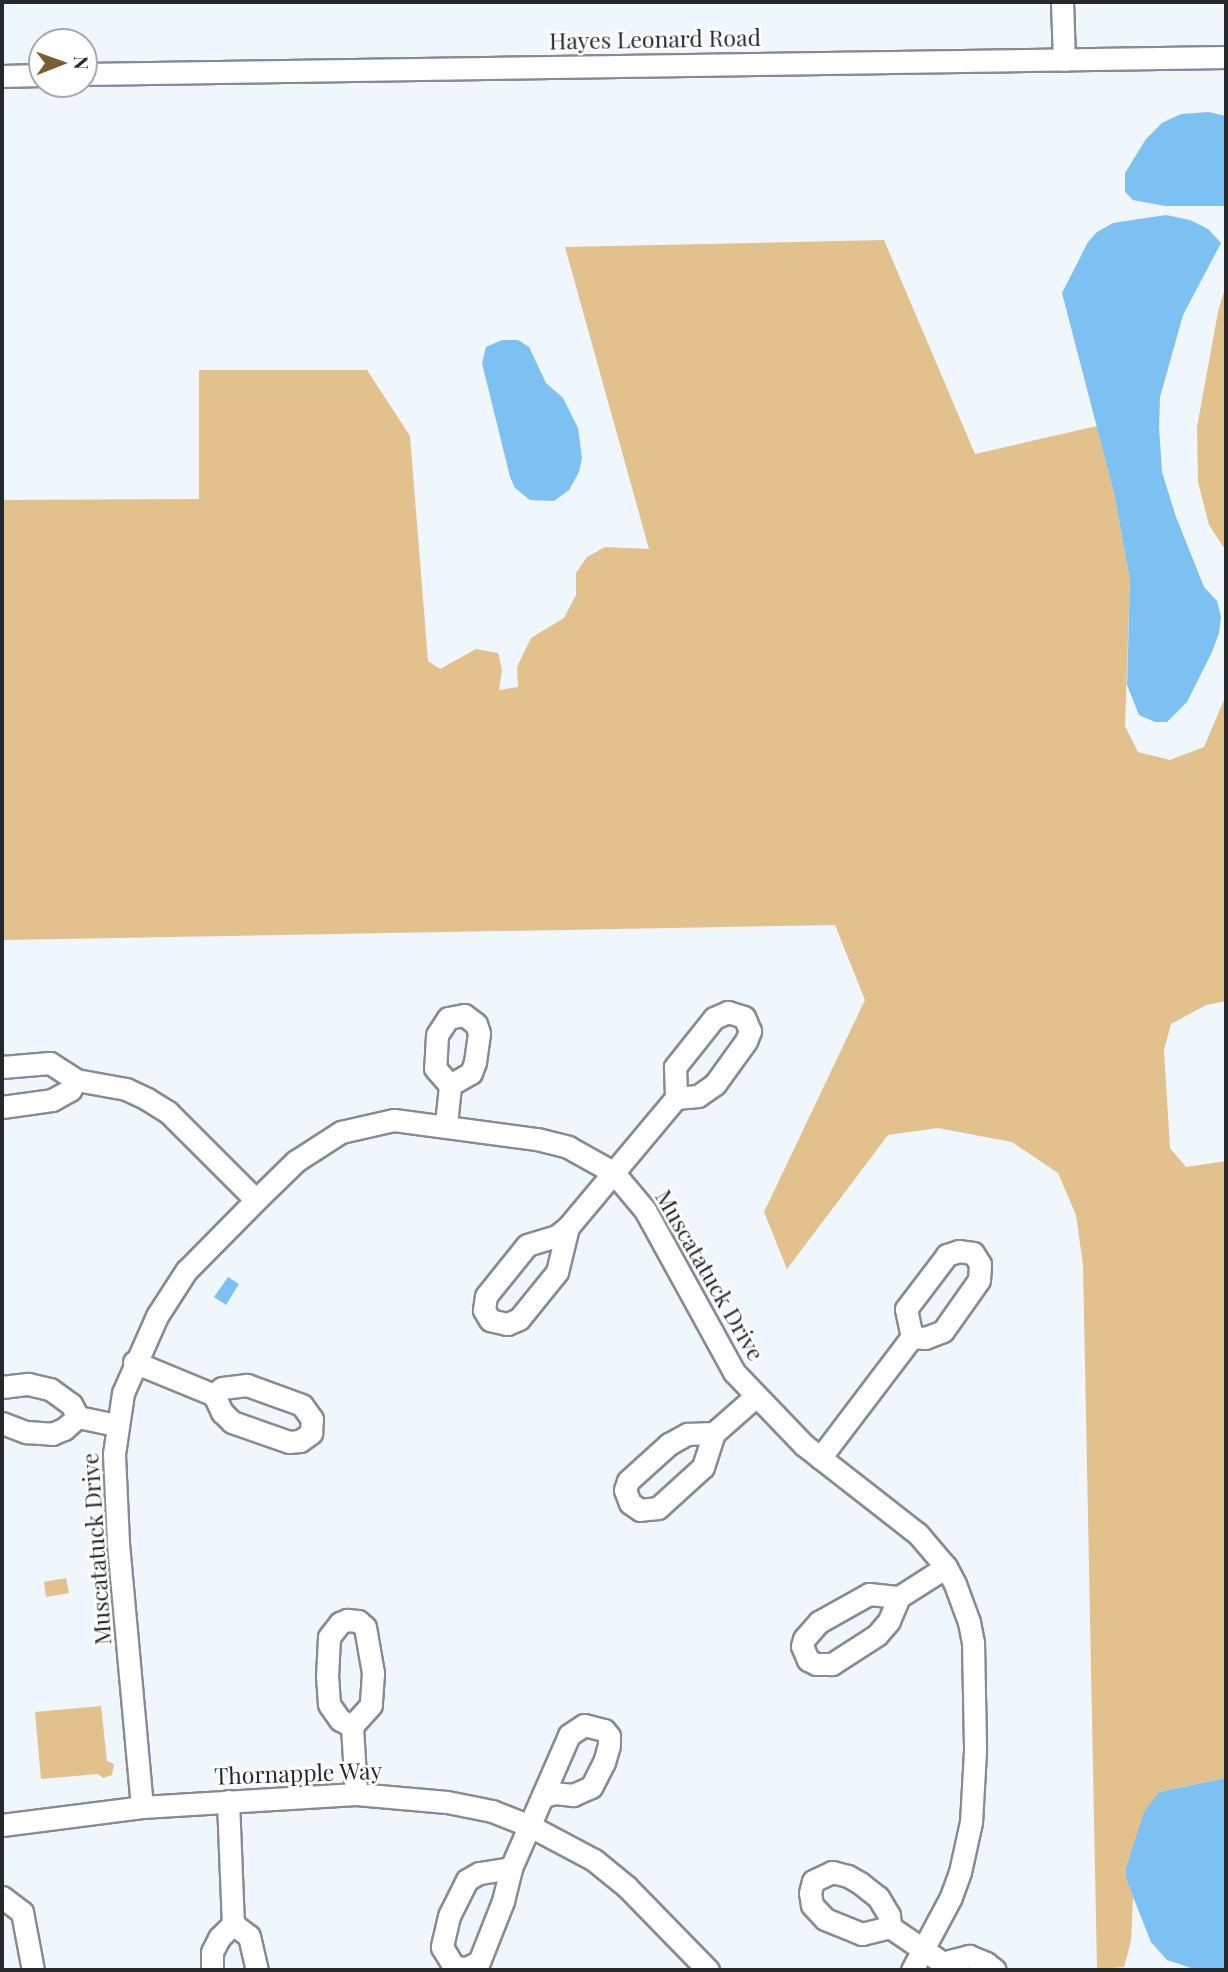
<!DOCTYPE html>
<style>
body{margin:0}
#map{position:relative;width:1228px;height:1972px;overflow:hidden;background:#eff6fc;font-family:"Playfair Display",serif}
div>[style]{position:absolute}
.green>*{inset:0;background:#e3c18c}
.water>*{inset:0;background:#7dc0f2}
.roads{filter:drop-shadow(2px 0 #868c91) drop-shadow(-2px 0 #868c91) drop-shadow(0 2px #868c91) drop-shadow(0 -2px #868c91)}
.minor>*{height:21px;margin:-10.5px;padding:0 10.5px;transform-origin:10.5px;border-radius:10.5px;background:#fff}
span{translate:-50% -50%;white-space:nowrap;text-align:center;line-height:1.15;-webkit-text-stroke:5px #fff;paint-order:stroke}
.street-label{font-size:23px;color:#26282b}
.frame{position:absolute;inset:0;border:4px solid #26282b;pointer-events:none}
.north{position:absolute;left:28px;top:28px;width:70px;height:70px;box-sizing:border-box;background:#fff;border:2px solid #a8a9aa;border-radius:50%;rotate:89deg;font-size:19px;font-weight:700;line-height:28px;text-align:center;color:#26282b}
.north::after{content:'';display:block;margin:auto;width:24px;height:32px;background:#795e30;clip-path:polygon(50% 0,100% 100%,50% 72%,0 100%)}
</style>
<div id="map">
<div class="green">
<div style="clip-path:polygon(884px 240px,975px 454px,1097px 426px,1114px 493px,1130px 580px,1125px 726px,1138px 752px,1170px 760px,1204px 747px,1226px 695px,1226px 1001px,1206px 1005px,1171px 1024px,1164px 1050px,1170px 1148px,1186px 1167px,1226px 1161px,1226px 1778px,1159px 1792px,1126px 1879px,1133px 1897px,1131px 1941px,1124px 1967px,1097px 1969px,1083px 1265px,1076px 1215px,1058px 1173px,1012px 1142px,938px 1128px,888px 1135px,787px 1269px,764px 1212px,865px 1000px,835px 925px,2px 940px,2px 500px,199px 499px,199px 370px,367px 370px,410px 436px,428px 661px,440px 669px,476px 649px,498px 653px,502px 670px,499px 690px,518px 687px,517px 667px,531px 638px,564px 618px,576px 595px,576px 573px,587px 557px,605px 547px,649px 549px,565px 247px)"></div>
<div style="clip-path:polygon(1226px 285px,1226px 551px,1209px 525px,1198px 482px,1197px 427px,1218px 312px)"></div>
<div style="clip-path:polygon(66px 1578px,69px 1593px,46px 1597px,44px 1582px)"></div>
<div style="clip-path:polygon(101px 1706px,107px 1761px,114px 1764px,112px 1775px,103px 1778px,98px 1774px,41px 1779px,35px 1712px)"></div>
</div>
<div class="water">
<div style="clip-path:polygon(1209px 112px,1226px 116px,1226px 206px,1165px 206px,1133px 200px,1125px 192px,1125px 173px,1146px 139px,1162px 123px,1181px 114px)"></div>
<div style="clip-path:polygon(1166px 215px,1190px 220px,1208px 229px,1221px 243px,1183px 315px,1160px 397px,1159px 427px,1162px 472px,1176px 517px,1204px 587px,1217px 601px,1221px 617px,1219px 633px,1212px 652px,1187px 702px,1167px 722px,1155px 722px,1139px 715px,1127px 685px,1130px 580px,1114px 493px,1062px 293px,1088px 242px,1097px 232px,1113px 223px)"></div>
<div style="clip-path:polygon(502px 340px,518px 340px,529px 347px,546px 383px,563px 398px,578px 428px,582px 458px,579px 472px,569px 490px,554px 501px,530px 500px,515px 488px,510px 477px,482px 363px,486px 347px)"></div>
<div style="clip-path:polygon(228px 1277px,239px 1284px,226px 1305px,214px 1297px)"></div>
<div style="clip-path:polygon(1226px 1778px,1226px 1970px,1197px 1970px,1167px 1960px,1151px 1942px,1126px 1879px,1126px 1868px,1144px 1812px,1159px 1792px)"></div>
</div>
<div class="roads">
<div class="minor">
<div style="left:1062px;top:2px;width:58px;rotate:88deg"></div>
<div style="left:84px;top:74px;width:1142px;rotate:-0.85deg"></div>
<div style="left:2px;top:76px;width:40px;rotate:-1.4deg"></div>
<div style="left:2px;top:1067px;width:48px;rotate:-4.8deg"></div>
<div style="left:50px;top:1063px;width:31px;rotate:33deg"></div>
<div style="left:76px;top:1080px;width:51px;rotate:10.2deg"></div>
<div style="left:126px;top:1089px;width:23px;rotate:25deg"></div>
<div style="left:147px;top:1099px;width:25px;rotate:32deg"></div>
<div style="left:168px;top:1112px;width:124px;rotate:45deg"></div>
<div style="left:2px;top:1107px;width:50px;rotate:-8deg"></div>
<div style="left:52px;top:1100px;width:21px;rotate:-29deg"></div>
<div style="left:70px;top:1090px;width:12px;rotate:-59deg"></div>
<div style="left:446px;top:1124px;width:39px;rotate:-84deg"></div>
<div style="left:450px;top:1085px;width:24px;rotate:-30deg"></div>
<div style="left:471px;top:1073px;width:12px;rotate:-70deg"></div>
<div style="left:475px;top:1062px;width:29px;rotate:-82deg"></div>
<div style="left:479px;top:1033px;width:9px;rotate:-108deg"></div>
<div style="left:476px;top:1024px;width:15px;rotate:-143deg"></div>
<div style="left:464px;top:1015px;width:16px;rotate:169deg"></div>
<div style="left:448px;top:1018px;width:20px;rotate:123deg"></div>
<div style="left:437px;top:1035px;width:33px;rotate:93deg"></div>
<div style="left:435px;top:1068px;width:23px;rotate:49deg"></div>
<div style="left:568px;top:1227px;width:46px;rotate:103.7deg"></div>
<div style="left:557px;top:1272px;width:60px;rotate:129deg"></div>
<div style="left:519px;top:1319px;width:13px;rotate:157deg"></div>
<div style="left:507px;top:1324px;width:17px;rotate:-167deg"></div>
<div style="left:490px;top:1320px;width:12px;rotate:-121deg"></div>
<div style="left:484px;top:1310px;width:14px;rotate:-82deg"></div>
<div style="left:486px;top:1296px;width:65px;rotate:-51.2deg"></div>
<div style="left:527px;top:1245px;width:31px;rotate:-17deg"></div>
<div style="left:557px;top:1236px;width:14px;rotate:-39deg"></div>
<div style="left:568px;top:1227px;width:168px;rotate:-50.1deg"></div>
<div style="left:676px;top:1098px;width:22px;rotate:-5deg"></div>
<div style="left:698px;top:1096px;width:21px;rotate:-35deg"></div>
<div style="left:715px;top:1084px;width:53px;rotate:-54.2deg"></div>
<div style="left:746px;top:1041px;width:11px;rotate:-68deg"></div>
<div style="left:750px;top:1031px;width:15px;rotate:-113deg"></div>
<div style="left:744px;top:1017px;width:17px;rotate:-163deg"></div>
<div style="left:728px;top:1012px;width:15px;rotate:157deg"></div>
<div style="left:714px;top:1018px;width:63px;rotate:128.5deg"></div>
<div style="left:675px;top:1067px;width:31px;rotate:88deg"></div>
<div style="left:134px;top:1362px;width:87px;rotate:22.4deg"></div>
<div style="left:214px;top:1395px;width:19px;rotate:65deg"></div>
<div style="left:222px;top:1412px;width:14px;rotate:45deg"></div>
<div style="left:232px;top:1422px;width:60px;rotate:19.3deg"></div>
<div style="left:289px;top:1442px;width:11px;rotate:-5deg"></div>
<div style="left:300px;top:1441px;width:14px;rotate:-36deg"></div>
<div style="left:311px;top:1433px;width:14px;rotate:-86deg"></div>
<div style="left:312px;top:1419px;width:17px;rotate:-126deg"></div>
<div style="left:302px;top:1405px;width:59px;rotate:-160deg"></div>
<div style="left:247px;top:1385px;width:25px;rotate:173deg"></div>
<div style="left:222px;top:1388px;width:11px;rotate:139deg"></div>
<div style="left:2px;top:1387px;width:26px;rotate:-7deg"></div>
<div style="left:28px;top:1384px;width:23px;rotate:13deg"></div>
<div style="left:50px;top:1389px;width:26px;rotate:36deg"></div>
<div style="left:71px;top:1404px;width:15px;rotate:62deg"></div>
<div style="left:78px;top:1417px;width:40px;rotate:12deg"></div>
<div style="left:2px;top:1423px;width:26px;rotate:21deg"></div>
<div style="left:26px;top:1432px;width:26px;rotate:4deg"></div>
<div style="left:52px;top:1434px;width:13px;rotate:-23deg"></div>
<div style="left:64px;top:1429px;width:18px;rotate:-41deg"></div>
<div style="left:714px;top:1433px;width:36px;rotate:108deg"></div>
<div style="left:703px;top:1467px;width:61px;rotate:137.7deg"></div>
<div style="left:658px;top:1508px;width:18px;rotate:174deg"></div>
<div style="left:640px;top:1510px;width:12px;rotate:-145deg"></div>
<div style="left:630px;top:1503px;width:14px;rotate:-111deg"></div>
<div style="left:625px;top:1490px;width:9px;rotate:-72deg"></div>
<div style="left:628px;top:1481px;width:55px;rotate:-42.1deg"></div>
<div style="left:669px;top:1444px;width:21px;rotate:-29deg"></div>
<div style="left:687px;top:1434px;width:27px;rotate:-2deg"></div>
<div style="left:714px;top:1433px;width:55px;rotate:-41.3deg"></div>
<div style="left:820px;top:1458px;width:152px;rotate:-52.8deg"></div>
<div style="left:912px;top:1337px;width:13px;rotate:4deg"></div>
<div style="left:925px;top:1338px;width:19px;rotate:-21deg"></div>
<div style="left:943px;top:1331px;width:62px;rotate:-54.8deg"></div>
<div style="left:979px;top:1280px;width:16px;rotate:-86deg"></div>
<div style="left:980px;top:1264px;width:13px;rotate:-122deg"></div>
<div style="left:973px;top:1253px;width:14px;rotate:-172deg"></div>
<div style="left:959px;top:1251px;width:13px;rotate:162deg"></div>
<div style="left:947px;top:1255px;width:68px;rotate:127.2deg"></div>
<div style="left:906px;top:1309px;width:29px;rotate:78deg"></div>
<div style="left:899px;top:1597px;width:26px;rotate:113deg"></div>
<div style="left:889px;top:1621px;width:18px;rotate:131deg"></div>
<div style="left:877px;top:1635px;width:54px;rotate:147.2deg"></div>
<div style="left:832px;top:1664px;width:16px;rotate:180deg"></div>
<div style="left:816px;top:1664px;width:9px;rotate:-153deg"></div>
<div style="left:808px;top:1660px;width:15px;rotate:-113deg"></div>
<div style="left:802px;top:1646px;width:7px;rotate:-74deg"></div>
<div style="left:804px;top:1639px;width:23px;rotate:-49deg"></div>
<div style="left:819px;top:1622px;width:57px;rotate:-29.2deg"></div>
<div style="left:869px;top:1594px;width:30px;rotate:6deg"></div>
<div style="left:899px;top:1597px;width:56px;rotate:-32.6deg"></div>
<div style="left:352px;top:1726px;width:13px;rotate:-153deg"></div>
<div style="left:340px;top:1720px;width:19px;rotate:-125deg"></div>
<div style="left:329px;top:1704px;width:27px;rotate:-94deg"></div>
<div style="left:327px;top:1677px;width:40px;rotate:-87.1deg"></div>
<div style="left:329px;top:1637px;width:18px;rotate:-52deg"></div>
<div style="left:340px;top:1623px;width:8px;rotate:-23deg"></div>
<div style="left:347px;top:1620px;width:11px;rotate:5deg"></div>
<div style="left:358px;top:1621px;width:9px;rotate:41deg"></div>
<div style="left:365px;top:1627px;width:47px;rotate:80.1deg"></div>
<div style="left:373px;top:1673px;width:32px;rotate:94deg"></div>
<div style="left:371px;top:1705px;width:28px;rotate:132deg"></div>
<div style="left:352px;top:1726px;width:68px;rotate:86.6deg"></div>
<div style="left:228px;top:1801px;width:123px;rotate:87.7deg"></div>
<div style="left:142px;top:1807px;width:265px;rotate:-95.2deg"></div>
<div style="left:118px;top:1543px;width:89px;rotate:-92.6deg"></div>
<div style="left:114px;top:1454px;width:62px;rotate:-81.6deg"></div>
<div style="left:123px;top:1393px;width:84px;rotate:-66.2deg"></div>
<div style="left:157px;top:1316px;width:54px;rotate:-57.2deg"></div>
<div style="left:186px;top:1271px;width:100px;rotate:-45.4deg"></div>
<div style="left:256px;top:1200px;width:56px;rotate:-44.3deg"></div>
<div style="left:296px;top:1161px;width:54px;rotate:-32.8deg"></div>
<div style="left:341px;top:1132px;width:54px;rotate:-12.8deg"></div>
<div style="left:394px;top:1120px;width:144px;rotate:7.6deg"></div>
<div style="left:537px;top:1139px;width:32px;rotate:14deg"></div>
<div style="left:568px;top:1147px;width:51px;rotate:29.1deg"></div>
<div style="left:613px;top:1172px;width:50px;rotate:49.9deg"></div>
<div style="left:645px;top:1210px;width:185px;rotate:61.2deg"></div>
<div style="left:734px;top:1372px;width:101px;rotate:46.2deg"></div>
<div style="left:804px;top:1445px;width:145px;rotate:38deg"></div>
<div style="left:918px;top:1534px;width:43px;rotate:49.7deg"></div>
<div style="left:946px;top:1567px;width:19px;rotate:62deg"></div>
<div style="left:955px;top:1584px;width:40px;rotate:69.8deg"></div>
<div style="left:969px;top:1622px;width:20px;rotate:79deg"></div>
<div style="left:973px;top:1642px;width:109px;rotate:88.9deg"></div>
<div style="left:975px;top:1751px;width:71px;rotate:93.2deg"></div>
<div style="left:971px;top:1822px;width:51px;rotate:102.4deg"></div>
<div style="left:960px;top:1872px;width:27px;rotate:110deg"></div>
<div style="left:951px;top:1897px;width:83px;rotate:118.1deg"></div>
<div style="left:2px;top:1825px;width:141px;rotate:-7.3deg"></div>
<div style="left:142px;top:1807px;width:214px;rotate:-3.5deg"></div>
<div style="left:356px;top:1794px;width:91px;rotate:5deg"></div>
<div style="left:447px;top:1802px;width:46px;rotate:11.3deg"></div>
<div style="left:492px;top:1811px;width:41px;rotate:21.5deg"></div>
<div style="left:530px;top:1826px;width:72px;rotate:28deg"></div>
<div style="left:594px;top:1860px;width:43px;rotate:39.3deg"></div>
<div style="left:627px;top:1887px;width:116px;rotate:45.7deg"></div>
<div style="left:511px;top:1868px;width:32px;rotate:171deg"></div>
<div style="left:479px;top:1873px;width:14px;rotate:150deg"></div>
<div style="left:467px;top:1880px;width:40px;rotate:116.6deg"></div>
<div style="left:449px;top:1916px;width:32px;rotate:103deg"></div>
<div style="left:442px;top:1947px;width:23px;rotate:59deg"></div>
<div style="left:454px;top:1967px;width:12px;rotate:5deg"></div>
<div style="left:466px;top:1968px;width:14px;rotate:-25deg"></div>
<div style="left:479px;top:1962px;width:66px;rotate:-68.5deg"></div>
<div style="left:503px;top:1901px;width:34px;rotate:-76deg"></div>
<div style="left:511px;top:1868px;width:145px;rotate:-66.4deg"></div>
<div style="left:569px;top:1735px;width:18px;rotate:-34deg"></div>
<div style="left:584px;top:1725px;width:21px;rotate:14deg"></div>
<div style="left:604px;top:1730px;width:8px;rotate:50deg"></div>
<div style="left:609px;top:1736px;width:9px;rotate:90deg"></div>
<div style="left:609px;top:1745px;width:18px;rotate:106deg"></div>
<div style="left:604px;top:1762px;width:28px;rotate:117deg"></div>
<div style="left:591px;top:1787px;width:20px;rotate:156deg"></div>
<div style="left:573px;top:1795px;width:18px;rotate:-174deg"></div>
<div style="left:555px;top:1793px;width:11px;rotate:165deg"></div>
<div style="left:2px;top:1897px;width:25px;rotate:37deg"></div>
<div style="left:22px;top:1912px;width:59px;rotate:79.3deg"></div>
<div style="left:233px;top:1924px;width:20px;rotate:37deg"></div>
<div style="left:249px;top:1936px;width:35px;rotate:77deg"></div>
<div style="left:890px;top:1927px;width:29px;rotate:166deg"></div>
<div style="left:862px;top:1934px;width:40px;rotate:-158deg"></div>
<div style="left:825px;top:1919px;width:19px;rotate:-133deg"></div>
<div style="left:812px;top:1905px;width:12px;rotate:-99deg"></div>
<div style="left:810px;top:1893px;width:12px;rotate:-76deg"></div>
<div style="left:813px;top:1881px;width:21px;rotate:-25deg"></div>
<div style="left:832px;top:1872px;width:16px;rotate:14deg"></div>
<div style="left:848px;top:1876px;width:14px;rotate:30deg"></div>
<div style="left:860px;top:1883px;width:23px;rotate:38deg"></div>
<div style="left:878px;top:1897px;width:21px;rotate:59deg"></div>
<div style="left:889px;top:1915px;width:12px;rotate:85deg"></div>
<div style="left:890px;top:1927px;width:68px;rotate:34.2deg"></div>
<div style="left:212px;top:1970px;width:18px;rotate:-90deg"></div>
<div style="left:212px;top:1952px;width:16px;rotate:-63deg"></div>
<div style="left:219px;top:1938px;width:20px;rotate:-45deg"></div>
<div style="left:946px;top:1970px;width:10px;rotate:-66deg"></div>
<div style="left:950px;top:1961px;width:20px;rotate:-15deg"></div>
<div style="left:969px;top:1956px;width:18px;rotate:22deg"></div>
<div style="left:986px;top:1963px;width:11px;rotate:38deg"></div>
</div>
</div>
<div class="street-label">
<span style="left:655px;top:39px;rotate:-1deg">Hayes Leonard Road</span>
<span style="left:710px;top:1275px;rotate:60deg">Muscatatuck Drive</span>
<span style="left:96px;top:1549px;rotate:-94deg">Muscatatuck Drive</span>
<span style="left:298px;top:1773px;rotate:-2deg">Thornapple Way</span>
</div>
<div class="frame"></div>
<div class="north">N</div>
</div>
